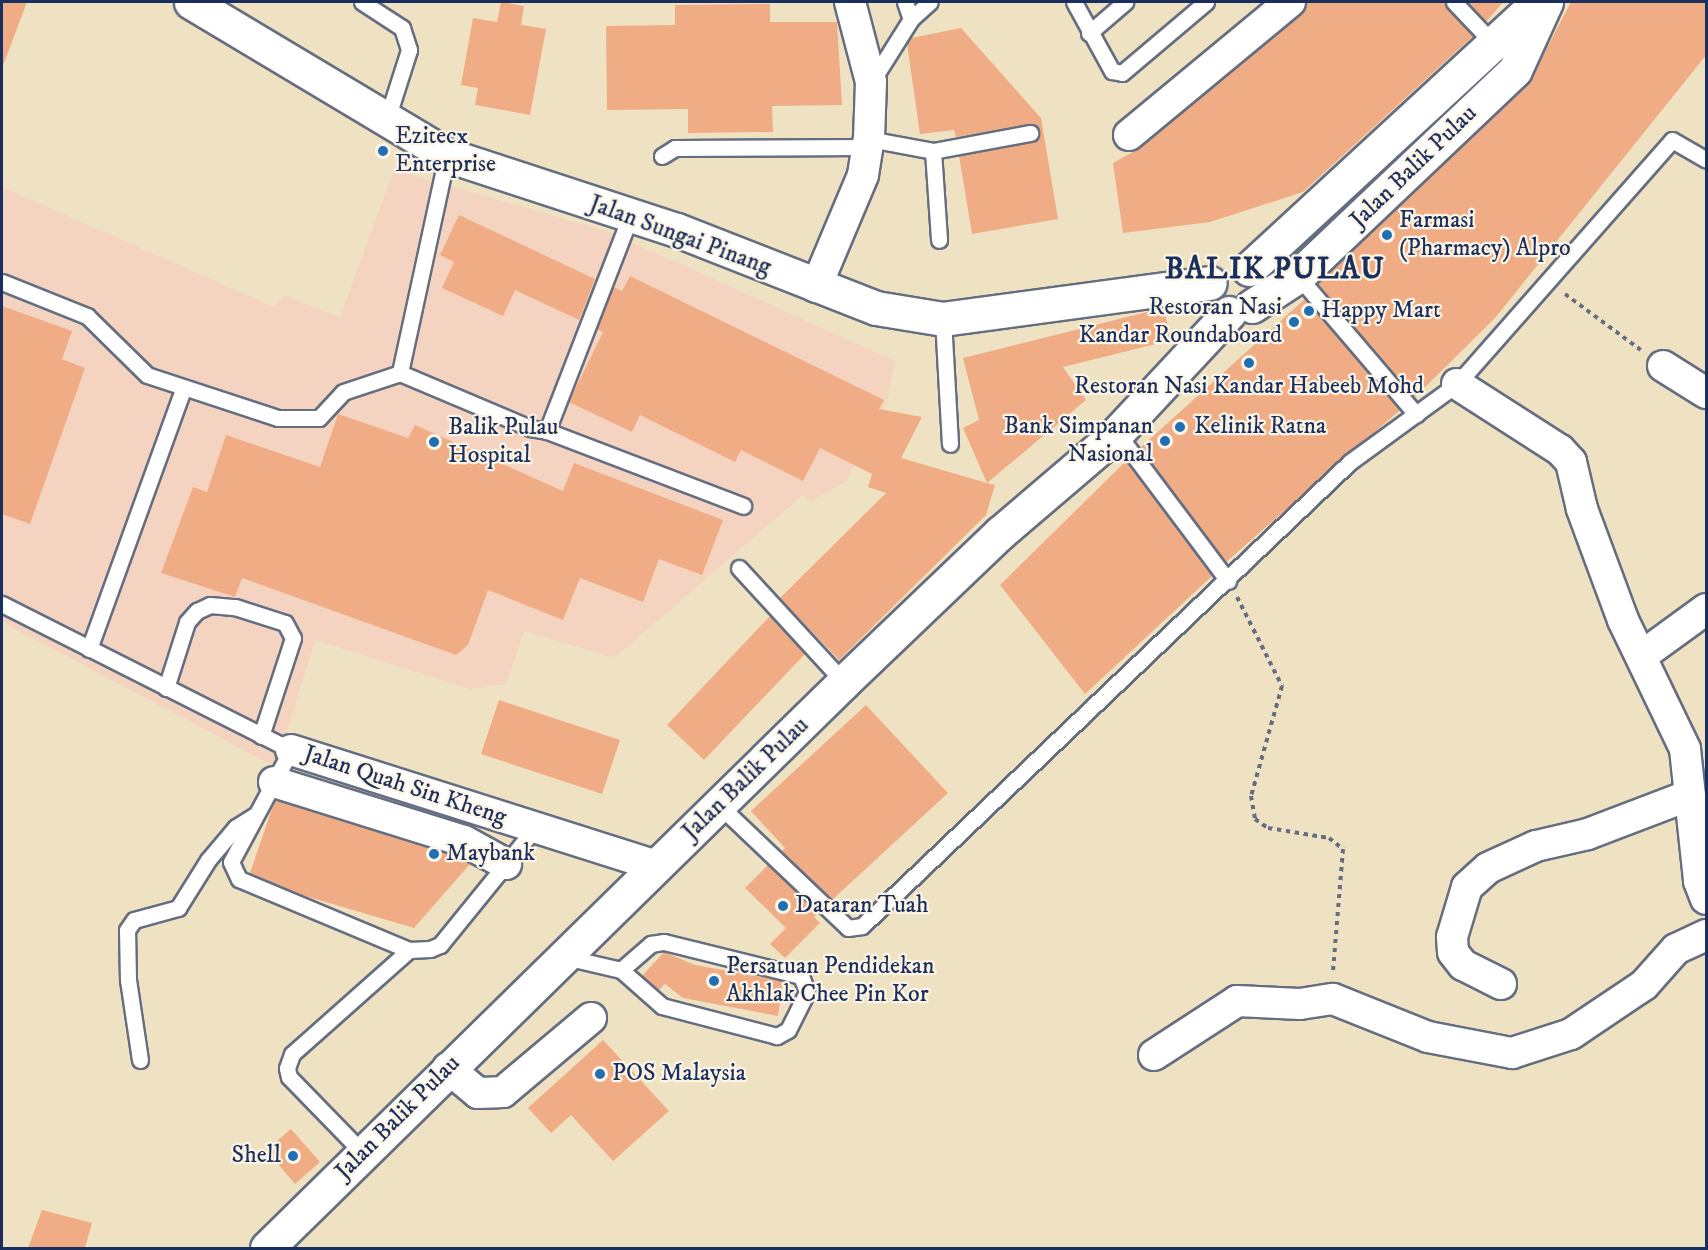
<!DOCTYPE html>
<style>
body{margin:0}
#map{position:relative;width:1708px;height:1250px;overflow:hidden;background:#efe2c3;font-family:"IM FELL DW Pica",serif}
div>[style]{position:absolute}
.built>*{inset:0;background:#f4d3c1}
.building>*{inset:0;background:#f0ac85}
.path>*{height:4px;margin-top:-2px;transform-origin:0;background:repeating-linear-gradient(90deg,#656e81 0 4.5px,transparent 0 9px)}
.roads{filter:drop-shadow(2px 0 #656e81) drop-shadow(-2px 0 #656e81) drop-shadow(0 2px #656e81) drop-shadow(0 -2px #656e81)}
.service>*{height:15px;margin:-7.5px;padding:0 7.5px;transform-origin:7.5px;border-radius:7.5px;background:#fff}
.minor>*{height:30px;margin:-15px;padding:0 15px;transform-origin:15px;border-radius:15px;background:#fff}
.primary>*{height:33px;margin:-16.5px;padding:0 16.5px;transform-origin:16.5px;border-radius:16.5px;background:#fff}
.dots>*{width:16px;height:16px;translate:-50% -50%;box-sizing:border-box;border:3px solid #fcf5e5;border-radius:50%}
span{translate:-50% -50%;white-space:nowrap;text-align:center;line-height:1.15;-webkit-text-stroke:4.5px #fcf5e5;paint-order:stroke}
.poi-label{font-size:24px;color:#1b2f5e}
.left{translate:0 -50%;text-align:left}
.right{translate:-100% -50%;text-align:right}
.street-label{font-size:24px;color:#1b2f5e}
.district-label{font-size:30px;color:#1b2f5e;font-weight:700;letter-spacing:1.5px}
.frame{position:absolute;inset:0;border:3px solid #1b2f5e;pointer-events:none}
</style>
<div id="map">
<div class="built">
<div style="clip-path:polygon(394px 170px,607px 231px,895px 361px,887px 402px,846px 481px,812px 501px,803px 495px,614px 658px,524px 631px,506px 684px,470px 689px,315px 640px,276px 767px,2px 622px,2px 187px,274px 307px,283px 295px,340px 317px)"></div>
</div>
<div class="building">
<div style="clip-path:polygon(2px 2px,27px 2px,4px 63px,2px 63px)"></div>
<div style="clip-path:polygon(501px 2px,524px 6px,521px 25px,546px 29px,530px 115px,475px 105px,478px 88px,461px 85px,473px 18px,497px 22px)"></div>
<div style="clip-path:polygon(1307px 2px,1445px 2px,1473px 36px,1303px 192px,1210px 222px,1123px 233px,1113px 163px,1140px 148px,1301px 15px)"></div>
<div style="clip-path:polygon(1467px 2px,1503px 2px,1486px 22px)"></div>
<div style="clip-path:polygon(1571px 2px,1707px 2px,1707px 54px,1495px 318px,1415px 397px,1317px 284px,1528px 84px)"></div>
<div style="clip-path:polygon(770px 4px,770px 22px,837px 22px,842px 105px,772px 106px,773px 132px,688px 133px,688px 109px,607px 110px,606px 26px,675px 25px,675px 5px)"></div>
<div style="clip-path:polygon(961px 28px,1041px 118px,1058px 219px,972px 234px,959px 156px,1032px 142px,1039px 136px,1034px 124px,956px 137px,954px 130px,920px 134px,907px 44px,911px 38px)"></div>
<div style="clip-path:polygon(459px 215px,595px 279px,579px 320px,515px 290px,503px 316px,442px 288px,454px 262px,440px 255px)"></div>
<div style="clip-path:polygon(630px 276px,884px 400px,879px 409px,922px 417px,901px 458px,987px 483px,963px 428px,979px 420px,963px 358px,1163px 308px,1172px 340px,1063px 367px,1086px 400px,987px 483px,995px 485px,986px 515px,839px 660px,780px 598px,886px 493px,868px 487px,872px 474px,820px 448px,803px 481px,741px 450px,735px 462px,640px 415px,632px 432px,569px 402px,603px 332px,597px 329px,613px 287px,622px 291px)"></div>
<div style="clip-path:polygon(1305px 299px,1400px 410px,1226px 562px,1140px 448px)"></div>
<div style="clip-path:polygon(2px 306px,72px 331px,62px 359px,85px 368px,30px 524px,2px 514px)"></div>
<div style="clip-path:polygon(338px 414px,408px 438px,415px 425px,563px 491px,574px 463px,723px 520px,702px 575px,659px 559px,643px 602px,580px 578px,563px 620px,488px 590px,468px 645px,456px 655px,242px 578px,235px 597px,161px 573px,193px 487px,207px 492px,226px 435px,320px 467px)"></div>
<div style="clip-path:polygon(1126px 461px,1212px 576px,1085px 694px,1000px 585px)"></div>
<div style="clip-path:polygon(770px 616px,805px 654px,704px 760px,667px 725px)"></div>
<div style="clip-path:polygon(499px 700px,620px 740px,602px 794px,481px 754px)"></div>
<div style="clip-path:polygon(866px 705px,948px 793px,832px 900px,782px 851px,785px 848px,751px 811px)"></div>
<div style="clip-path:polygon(275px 800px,457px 857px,470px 864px,414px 928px,302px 895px,250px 873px)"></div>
<div style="clip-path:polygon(768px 865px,818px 913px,814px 917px,820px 923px,785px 958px,770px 944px,786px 928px,745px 888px)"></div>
<div style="clip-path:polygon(664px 952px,695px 965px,783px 981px,778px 1016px,683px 998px,665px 984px,659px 990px,642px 976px)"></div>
<div style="clip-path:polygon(603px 1040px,669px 1111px,613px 1161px,571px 1115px,551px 1133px,528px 1108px)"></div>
<div style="clip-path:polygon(291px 1129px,320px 1162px,295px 1184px,266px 1150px)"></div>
<div style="clip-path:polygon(42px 1210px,92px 1223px,85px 1248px,28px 1248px)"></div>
</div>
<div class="path">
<div style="left:1565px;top:294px;width:94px;rotate:36.4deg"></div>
<div style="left:1237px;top:597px;width:100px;rotate:63.2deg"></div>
<div style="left:1282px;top:686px;width:114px;rotate:105.7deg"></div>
<div style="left:1251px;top:796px;width:23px;rotate:80deg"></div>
<div style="left:1255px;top:819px;width:16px;rotate:35deg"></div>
<div style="left:1268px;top:828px;width:62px;rotate:9.3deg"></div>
<div style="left:1329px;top:838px;width:18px;rotate:38deg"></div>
<div style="left:1343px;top:849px;width:122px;rotate:94.7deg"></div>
</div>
<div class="roads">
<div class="service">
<div style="left:362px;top:2px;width:48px;rotate:33deg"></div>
<div style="left:402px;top:28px;width:23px;rotate:72deg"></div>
<div style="left:409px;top:50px;width:76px;rotate:107.7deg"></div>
<div style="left:905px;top:2px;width:18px;rotate:71deg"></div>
<div style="left:1074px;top:2px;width:79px;rotate:61.2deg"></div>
<div style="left:1112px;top:71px;width:10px;rotate:11deg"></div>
<div style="left:1122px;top:73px;width:110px;rotate:-40.2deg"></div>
<div style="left:1454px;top:2px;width:54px;rotate:46.5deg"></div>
<div style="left:1089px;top:33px;width:48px;rotate:-40.7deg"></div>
<div style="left:872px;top:81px;width:73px;rotate:-57.8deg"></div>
<div style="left:911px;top:19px;width:25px;rotate:-42deg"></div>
<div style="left:869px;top:139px;width:65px;rotate:10.6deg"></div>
<div style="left:933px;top:151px;width:99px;rotate:-10.5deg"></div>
<div style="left:933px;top:151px;width:89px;rotate:86.1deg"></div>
<div style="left:447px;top:155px;width:223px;rotate:102.2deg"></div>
<div style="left:400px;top:373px;width:141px;rotate:22.9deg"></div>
<div style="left:530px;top:428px;width:17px;rotate:10deg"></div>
<div style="left:547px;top:431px;width:233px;rotate:-68.8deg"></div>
<div style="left:662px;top:156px;width:15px;rotate:-32deg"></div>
<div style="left:675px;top:148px;width:192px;rotate:-0.3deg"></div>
<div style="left:1298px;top:276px;width:182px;rotate:49.5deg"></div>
<div style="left:2px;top:282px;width:92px;rotate:21.8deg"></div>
<div style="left:87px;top:316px;width:84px;rotate:44.5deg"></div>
<div style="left:147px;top:375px;width:138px;rotate:18.2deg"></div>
<div style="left:278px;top:418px;width:41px"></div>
<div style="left:319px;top:418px;width:35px;rotate:-47deg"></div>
<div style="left:343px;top:392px;width:60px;rotate:-18.4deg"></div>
<div style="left:943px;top:319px;width:125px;rotate:86.8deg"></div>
<div style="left:547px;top:431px;width:210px;rotate:20.9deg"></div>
<div style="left:1117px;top:433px;width:185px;rotate:53.1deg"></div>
<div style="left:739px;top:568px;width:155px;rotate:47.4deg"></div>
<div style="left:2px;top:604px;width:324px;rotate:26.8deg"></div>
<div style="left:291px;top:750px;width:127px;rotate:118.2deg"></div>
<div style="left:231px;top:862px;width:19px;rotate:65deg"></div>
<div style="left:239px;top:879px;width:184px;rotate:22.7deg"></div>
<div style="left:409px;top:950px;width:21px;rotate:-3deg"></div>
<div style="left:430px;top:949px;width:11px;rotate:-22deg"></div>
<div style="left:440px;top:945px;width:152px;rotate:-50.9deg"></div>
<div style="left:89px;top:649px;width:276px;rotate:-70.1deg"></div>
<div style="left:166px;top:688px;width:69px;rotate:-72.3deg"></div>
<div style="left:187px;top:622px;width:15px;rotate:-48deg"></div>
<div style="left:197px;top:611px;width:14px;rotate:-25deg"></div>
<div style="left:210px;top:605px;width:25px;rotate:5deg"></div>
<div style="left:235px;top:607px;width:52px;rotate:17.7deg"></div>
<div style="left:285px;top:623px;width:17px;rotate:62deg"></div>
<div style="left:293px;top:638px;width:103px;rotate:108.1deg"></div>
<div style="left:721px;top:807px;width:175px;rotate:43.6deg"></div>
<div style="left:848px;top:928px;width:14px;rotate:-8deg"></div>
<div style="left:862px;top:926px;width:673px;rotate:-43.56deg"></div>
<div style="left:1350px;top:462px;width:132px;rotate:-36.1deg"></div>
<div style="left:1457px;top:384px;width:325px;rotate:-48.6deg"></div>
<div style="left:1672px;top:140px;width:39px;rotate:30deg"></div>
<div style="left:565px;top:957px;width:57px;rotate:13.1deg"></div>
<div style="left:621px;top:970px;width:40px;rotate:-41deg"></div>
<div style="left:651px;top:944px;width:13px;rotate:-9deg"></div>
<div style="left:664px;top:942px;width:141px;rotate:13.9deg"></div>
<div style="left:801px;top:976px;width:17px;rotate:69deg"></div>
<div style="left:807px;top:992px;width:42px;rotate:116.6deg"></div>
<div style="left:788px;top:1030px;width:13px;rotate:151deg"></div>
<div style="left:777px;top:1036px;width:119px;rotate:-165.4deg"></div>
<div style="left:662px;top:1006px;width:55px;rotate:-138.7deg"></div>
<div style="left:140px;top:1060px;width:81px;rotate:-98.5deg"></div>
<div style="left:128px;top:980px;width:50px;rotate:-91.1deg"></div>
<div style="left:127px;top:930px;width:12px;rotate:-55deg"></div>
<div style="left:134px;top:920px;width:46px;rotate:-15.3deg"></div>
<div style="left:178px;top:908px;width:57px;rotate:-58deg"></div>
<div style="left:208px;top:860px;width:43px;rotate:-49.7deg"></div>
<div style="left:236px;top:827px;width:22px;rotate:-32deg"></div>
<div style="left:363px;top:1153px;width:106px;rotate:-134.2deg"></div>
<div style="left:289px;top:1077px;width:9px;rotate:-103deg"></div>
<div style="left:287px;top:1068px;width:15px;rotate:-70deg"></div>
<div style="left:292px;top:1054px;width:157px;rotate:-41.6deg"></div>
</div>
<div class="minor">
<div style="left:1129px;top:135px;width:209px;rotate:-39.6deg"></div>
<div style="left:816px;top:287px;width:121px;rotate:-67.2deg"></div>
<div style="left:863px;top:175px;width:36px;rotate:-81deg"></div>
<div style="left:869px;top:139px;width:57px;rotate:-88deg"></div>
<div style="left:871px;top:82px;width:83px;rotate:-104.7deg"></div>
<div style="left:1663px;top:366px;width:51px;rotate:32.1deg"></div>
<div style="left:1457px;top:384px;width:122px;rotate:32.7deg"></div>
<div style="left:1560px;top:450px;width:16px;rotate:47deg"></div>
<div style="left:1571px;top:462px;width:48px;rotate:76.8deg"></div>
<div style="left:1582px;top:509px;width:118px;rotate:69.7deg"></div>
<div style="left:1623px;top:620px;width:143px;rotate:64.3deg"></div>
<div style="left:1685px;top:749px;width:133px;rotate:83.9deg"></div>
<div style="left:1699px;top:881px;width:19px;rotate:69deg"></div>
<div style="left:1643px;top:655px;width:78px;rotate:-36.1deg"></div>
<div style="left:291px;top:750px;width:383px;rotate:17.6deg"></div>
<div style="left:274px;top:782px;width:199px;rotate:17.3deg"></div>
<div style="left:464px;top:841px;width:48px;rotate:28.7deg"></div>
<div style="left:1501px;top:984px;width:42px;rotate:-153.4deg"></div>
<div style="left:1463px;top:965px;width:16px;rotate:-128deg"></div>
<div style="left:1453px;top:952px;width:15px;rotate:-94deg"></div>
<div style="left:1452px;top:937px;width:52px;rotate:-73.3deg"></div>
<div style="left:1467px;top:887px;width:28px;rotate:-42deg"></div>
<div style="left:1488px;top:868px;width:53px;rotate:-24.6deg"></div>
<div style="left:1536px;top:846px;width:53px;rotate:-13deg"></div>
<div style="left:1588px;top:834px;width:109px;rotate:-20.9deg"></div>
<div style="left:1154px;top:1055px;width:99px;rotate:-33deg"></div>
<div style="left:1237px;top:1001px;width:63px;rotate:2.7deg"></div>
<div style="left:1300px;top:1004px;width:33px;rotate:-9deg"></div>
<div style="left:1333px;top:999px;width:102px;rotate:21.8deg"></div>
<div style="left:1428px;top:1037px;width:86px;rotate:10.8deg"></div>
<div style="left:1512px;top:1053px;width:62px;rotate:-17.9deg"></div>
<div style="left:1571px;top:1034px;width:88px;rotate:-33.9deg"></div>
<div style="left:1644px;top:985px;width:48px;rotate:-48.4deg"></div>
<div style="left:1676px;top:949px;width:33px;rotate:-25deg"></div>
<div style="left:448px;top:1068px;width:39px;rotate:40deg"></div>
<div style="left:478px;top:1093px;width:25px;rotate:-2deg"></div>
<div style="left:503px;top:1092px;width:115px;rotate:-40.1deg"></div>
</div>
<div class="primary">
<div style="left:191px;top:2px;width:298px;rotate:30.9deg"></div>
<div style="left:447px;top:155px;width:242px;rotate:18.1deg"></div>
<div style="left:677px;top:230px;width:214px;rotate:21.4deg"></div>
<div style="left:876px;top:308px;width:68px;rotate:9.3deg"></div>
<div style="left:943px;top:319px;width:269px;rotate:-7.7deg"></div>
<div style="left:1249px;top:269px;width:393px;rotate:-42.7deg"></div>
<div style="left:1252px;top:306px;width:55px;rotate:-33.1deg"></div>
<div style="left:1298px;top:276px;width:299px;rotate:-43.5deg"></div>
<div style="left:1515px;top:70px;width:75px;rotate:-65.5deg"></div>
<div style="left:267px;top:1248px;width:808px;rotate:-44.45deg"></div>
<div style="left:844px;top:682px;width:216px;rotate:-43.7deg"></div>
<div style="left:1000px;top:533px;width:154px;rotate:-40.5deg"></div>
<div style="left:1117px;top:433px;width:164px;rotate:-47deg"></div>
</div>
</div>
<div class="dots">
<div style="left:383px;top:151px;background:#1f6fb2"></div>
<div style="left:1387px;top:235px;background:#1f6fb2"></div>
<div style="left:1309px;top:311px;background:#1f6fb2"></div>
<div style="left:1294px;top:322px;background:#1f6fb2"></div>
<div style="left:1249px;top:363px;background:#1f6fb2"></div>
<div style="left:1180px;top:427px;background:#1f6fb2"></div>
<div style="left:1165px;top:441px;background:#1f6fb2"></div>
<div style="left:434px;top:442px;background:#1f6fb2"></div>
<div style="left:434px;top:854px;background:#1f6fb2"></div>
<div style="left:783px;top:906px;background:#1f6fb2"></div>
<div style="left:714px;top:981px;background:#1f6fb2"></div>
<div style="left:600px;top:1074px;background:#1f6fb2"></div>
<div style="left:293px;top:1156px;background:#1f6fb2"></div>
</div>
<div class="poi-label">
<span class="left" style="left:395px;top:151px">Ezitecx<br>Enterprise</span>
<span class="left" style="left:1399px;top:235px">Farmasi<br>(Pharmacy) Alpro</span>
<span class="right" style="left:1282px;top:322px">Restoran Nasi<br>Kandar Roundaboard</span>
<span class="left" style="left:1321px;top:311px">Happy Mart</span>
<span style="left:1249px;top:387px">Restoran Nasi Kandar Habeeb Mohd</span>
<span class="right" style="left:1153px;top:441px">Bank Simpanan<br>Nasional</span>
<span class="left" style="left:1194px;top:427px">Kelinik Ratna</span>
<span class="left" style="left:448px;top:442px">Balik Pulau<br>Hospital</span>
<span class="left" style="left:446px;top:854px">Maybank</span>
<span class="left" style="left:795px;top:906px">Dataran Tuah</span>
<span class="left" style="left:726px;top:981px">Persatuan Pendidekan<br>Akhlak Chee Pin Kor</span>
<span class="left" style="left:612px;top:1074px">POS Malaysia</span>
<span class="right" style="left:281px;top:1156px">Shell</span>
</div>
<div class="street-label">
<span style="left:1414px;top:167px;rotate:-44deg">Jalan Balik Pulau</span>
<span style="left:680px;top:236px;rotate:20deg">Jalan Sungai Pinang</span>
<span style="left:746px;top:779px;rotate:-44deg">Jalan Balik Pulau</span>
<span style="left:405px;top:786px;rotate:18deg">Jalan Quah Sin Kheng</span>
<span style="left:398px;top:1118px;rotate:-45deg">Jalan Balik Pulau</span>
</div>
<div class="district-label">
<span style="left:1275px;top:270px">BALIK PULAU</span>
</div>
<div class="frame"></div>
</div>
